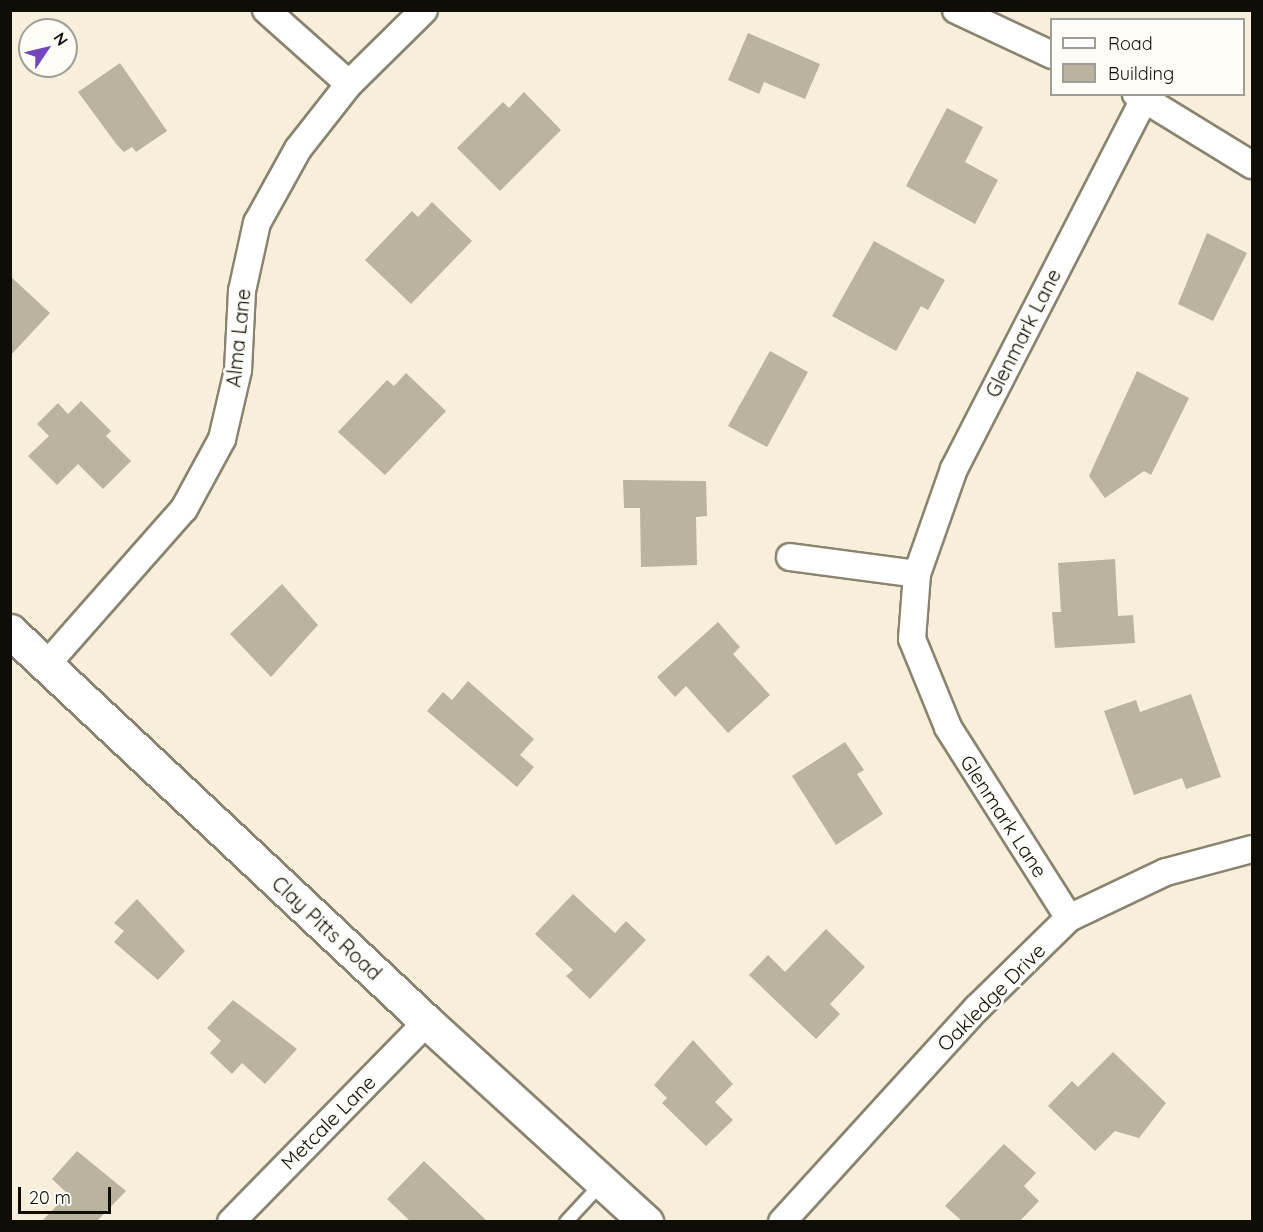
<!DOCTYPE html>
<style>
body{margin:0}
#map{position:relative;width:1263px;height:1232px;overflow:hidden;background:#f7efd9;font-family:Quicksand,sans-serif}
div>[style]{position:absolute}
.building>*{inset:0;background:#bab39e}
.roads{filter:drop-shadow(2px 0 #8a836f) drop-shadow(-2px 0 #8a836f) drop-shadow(0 2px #8a836f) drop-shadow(0 -2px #8a836f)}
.lane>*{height:12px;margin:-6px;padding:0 6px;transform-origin:6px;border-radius:6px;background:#fff}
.street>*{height:26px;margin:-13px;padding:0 13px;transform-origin:13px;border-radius:13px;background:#fff}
.secondary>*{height:33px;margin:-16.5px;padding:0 16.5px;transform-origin:16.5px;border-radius:16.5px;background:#fff}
span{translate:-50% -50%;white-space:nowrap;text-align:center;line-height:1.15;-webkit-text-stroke:6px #fefdf8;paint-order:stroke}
.street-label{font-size:20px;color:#100d06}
.frame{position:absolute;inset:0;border:12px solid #100d06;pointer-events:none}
.legend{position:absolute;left:1050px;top:18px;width:195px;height:78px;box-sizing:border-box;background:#fefdf8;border:2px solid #9f9d97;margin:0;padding:8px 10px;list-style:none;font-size:18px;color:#100d06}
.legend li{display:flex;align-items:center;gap:12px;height:30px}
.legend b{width:30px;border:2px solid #9f9d97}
.north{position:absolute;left:18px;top:18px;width:60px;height:60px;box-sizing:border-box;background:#fefdf8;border:2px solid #9f9d97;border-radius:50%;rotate:55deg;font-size:16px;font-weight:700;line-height:24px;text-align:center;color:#100d06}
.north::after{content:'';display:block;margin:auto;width:21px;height:27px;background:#7446be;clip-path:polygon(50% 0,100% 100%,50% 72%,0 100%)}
.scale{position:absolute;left:18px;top:1187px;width:93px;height:27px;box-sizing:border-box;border:3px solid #100d06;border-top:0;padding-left:8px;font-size:18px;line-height:21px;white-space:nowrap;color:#100d06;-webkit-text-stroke:4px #fefdf8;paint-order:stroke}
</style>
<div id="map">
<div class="building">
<div style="clip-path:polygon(748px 33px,820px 64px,805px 99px,764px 82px,759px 94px,728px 80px)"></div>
<div style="clip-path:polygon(120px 63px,167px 131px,136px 152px,132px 147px,124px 152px,117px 145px,78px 92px)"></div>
<div style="clip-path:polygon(524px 92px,561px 130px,500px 191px,457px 148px,503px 102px,509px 108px)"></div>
<div style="clip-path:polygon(947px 108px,983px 127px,965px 162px,998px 180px,975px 224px,906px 186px)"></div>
<div style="clip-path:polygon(432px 202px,472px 241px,411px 304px,365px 260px,412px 211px,418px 217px)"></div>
<div style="clip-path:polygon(1207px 233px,1247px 253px,1213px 321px,1178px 304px)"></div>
<div style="clip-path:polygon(874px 241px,945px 280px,928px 310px,921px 306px,896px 351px,832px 316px)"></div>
<div style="clip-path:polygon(10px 276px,50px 313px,10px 356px)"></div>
<div style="clip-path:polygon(770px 351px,808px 372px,767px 447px,728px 426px)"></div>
<div style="clip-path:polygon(1137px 371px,1189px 398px,1151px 475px,1144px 471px,1105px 498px,1089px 476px)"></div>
<div style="clip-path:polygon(406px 373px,446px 411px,385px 475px,338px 432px,387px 380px,394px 386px)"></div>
<div style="clip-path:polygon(81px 401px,111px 431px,106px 436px,131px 461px,103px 489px,78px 464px,57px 485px,28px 456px,49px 436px,37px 424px,58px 403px,68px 414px)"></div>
<div style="clip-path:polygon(623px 480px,706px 481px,707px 516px,696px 517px,697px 565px,641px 567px,640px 508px,624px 508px)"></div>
<div style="clip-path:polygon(1115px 559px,1118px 616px,1133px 615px,1135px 643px,1055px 648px,1052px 612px,1061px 612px,1058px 563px)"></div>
<div style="clip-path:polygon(282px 584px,318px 625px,271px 677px,230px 634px)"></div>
<div style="clip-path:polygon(718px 622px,740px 647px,733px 654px,770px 695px,728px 733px,686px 686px,675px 697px,657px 677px)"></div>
<div style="clip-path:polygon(468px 681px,534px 739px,520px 755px,534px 767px,517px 787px,427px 711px,443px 692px,452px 700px)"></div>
<div style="clip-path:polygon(1191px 694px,1221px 777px,1186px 789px,1182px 778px,1134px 795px,1104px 711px,1136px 700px,1140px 712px)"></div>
<div style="clip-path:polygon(845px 742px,864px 770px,857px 774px,883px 814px,836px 845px,792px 776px)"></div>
<div style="clip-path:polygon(573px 894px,615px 933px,626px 921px,646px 940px,590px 999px,566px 976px,573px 970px,535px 934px)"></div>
<div style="clip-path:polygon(137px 899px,185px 951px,158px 980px,114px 942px,124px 931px,114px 923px)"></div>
<div style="clip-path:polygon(826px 929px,865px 967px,830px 1004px,840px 1014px,816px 1039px,749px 975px,768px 955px,785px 972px)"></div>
<div style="clip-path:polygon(233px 1000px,297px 1049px,265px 1084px,242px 1063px,232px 1074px,210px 1053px,221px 1041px,207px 1028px)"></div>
<div style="clip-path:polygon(693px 1040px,733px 1084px,715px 1102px,733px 1120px,706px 1146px,662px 1103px,667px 1098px,654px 1085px)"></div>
<div style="clip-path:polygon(1113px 1052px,1166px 1103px,1139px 1138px,1115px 1131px,1095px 1151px,1048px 1106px,1072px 1081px,1078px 1087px)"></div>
<div style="clip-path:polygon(1004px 1144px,1036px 1173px,1024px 1186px,1039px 1201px,1020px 1221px,962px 1221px,945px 1206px)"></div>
<div style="clip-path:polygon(77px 1151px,126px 1191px,97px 1221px,42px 1221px,68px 1194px,52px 1179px)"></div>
<div style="clip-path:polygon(424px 1161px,487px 1221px,410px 1221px,387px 1199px)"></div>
</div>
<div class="roads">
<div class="lane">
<div style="left:566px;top:1222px;width:53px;rotate:-47.3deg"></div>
</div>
<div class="street">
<div style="left:266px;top:10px;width:111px;rotate:41.7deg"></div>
<div style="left:956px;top:10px;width:106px;rotate:25.1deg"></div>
<div style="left:1136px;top:94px;width:136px;rotate:31.5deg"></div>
<div style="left:790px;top:557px;width:128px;rotate:7.6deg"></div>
<div style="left:48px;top:663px;width:205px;rotate:-48.6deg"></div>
<div style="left:184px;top:509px;width:80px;rotate:-61.5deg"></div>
<div style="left:222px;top:439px;width:71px;rotate:-76.9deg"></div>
<div style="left:238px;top:370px;width:79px;rotate:-87.1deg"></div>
<div style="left:242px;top:291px;width:70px;rotate:-77.6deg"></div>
<div style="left:257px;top:223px;width:85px;rotate:-61deg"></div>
<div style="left:298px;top:149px;width:83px;rotate:-51.9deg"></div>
<div style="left:349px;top:84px;width:105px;rotate:-44.6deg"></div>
<div style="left:1069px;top:918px;width:226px;rotate:-122.4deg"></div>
<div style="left:948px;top:727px;width:95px;rotate:-112.2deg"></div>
<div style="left:912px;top:639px;width:65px;rotate:-85.6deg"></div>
<div style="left:917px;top:574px;width:111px;rotate:-70.6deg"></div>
<div style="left:954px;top:469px;width:416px;rotate:-62.8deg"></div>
<div style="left:231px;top:1222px;width:280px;rotate:-45.6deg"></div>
<div style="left:782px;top:1222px;width:290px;rotate:-47.7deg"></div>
<div style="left:977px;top:1008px;width:129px;rotate:-44.4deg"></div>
<div style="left:1069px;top:918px;width:107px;rotate:-25.4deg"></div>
<div style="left:1166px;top:872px;width:89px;rotate:-15deg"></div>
</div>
<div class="secondary">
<div style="left:10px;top:631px;width:572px;rotate:43.16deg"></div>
<div style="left:427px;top:1022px;width:297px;rotate:42.4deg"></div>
</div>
</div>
<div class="street-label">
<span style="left:1023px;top:333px;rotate:-63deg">Glenmark Lane</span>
<span style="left:238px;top:338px;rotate:-84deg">Alma Lane</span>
<span style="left:1004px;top:816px;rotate:57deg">Glenmark Lane</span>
<span style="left:327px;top:928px;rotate:43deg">Clay Pitts Road</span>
<span style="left:991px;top:997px;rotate:-45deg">Oakledge Drive</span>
<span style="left:328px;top:1122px;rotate:-45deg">Metcale Lane</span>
</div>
<div class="frame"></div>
<ul class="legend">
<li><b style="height:8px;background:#fff"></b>Road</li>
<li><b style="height:16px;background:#bab39e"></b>Building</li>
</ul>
<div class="north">N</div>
<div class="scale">20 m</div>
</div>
